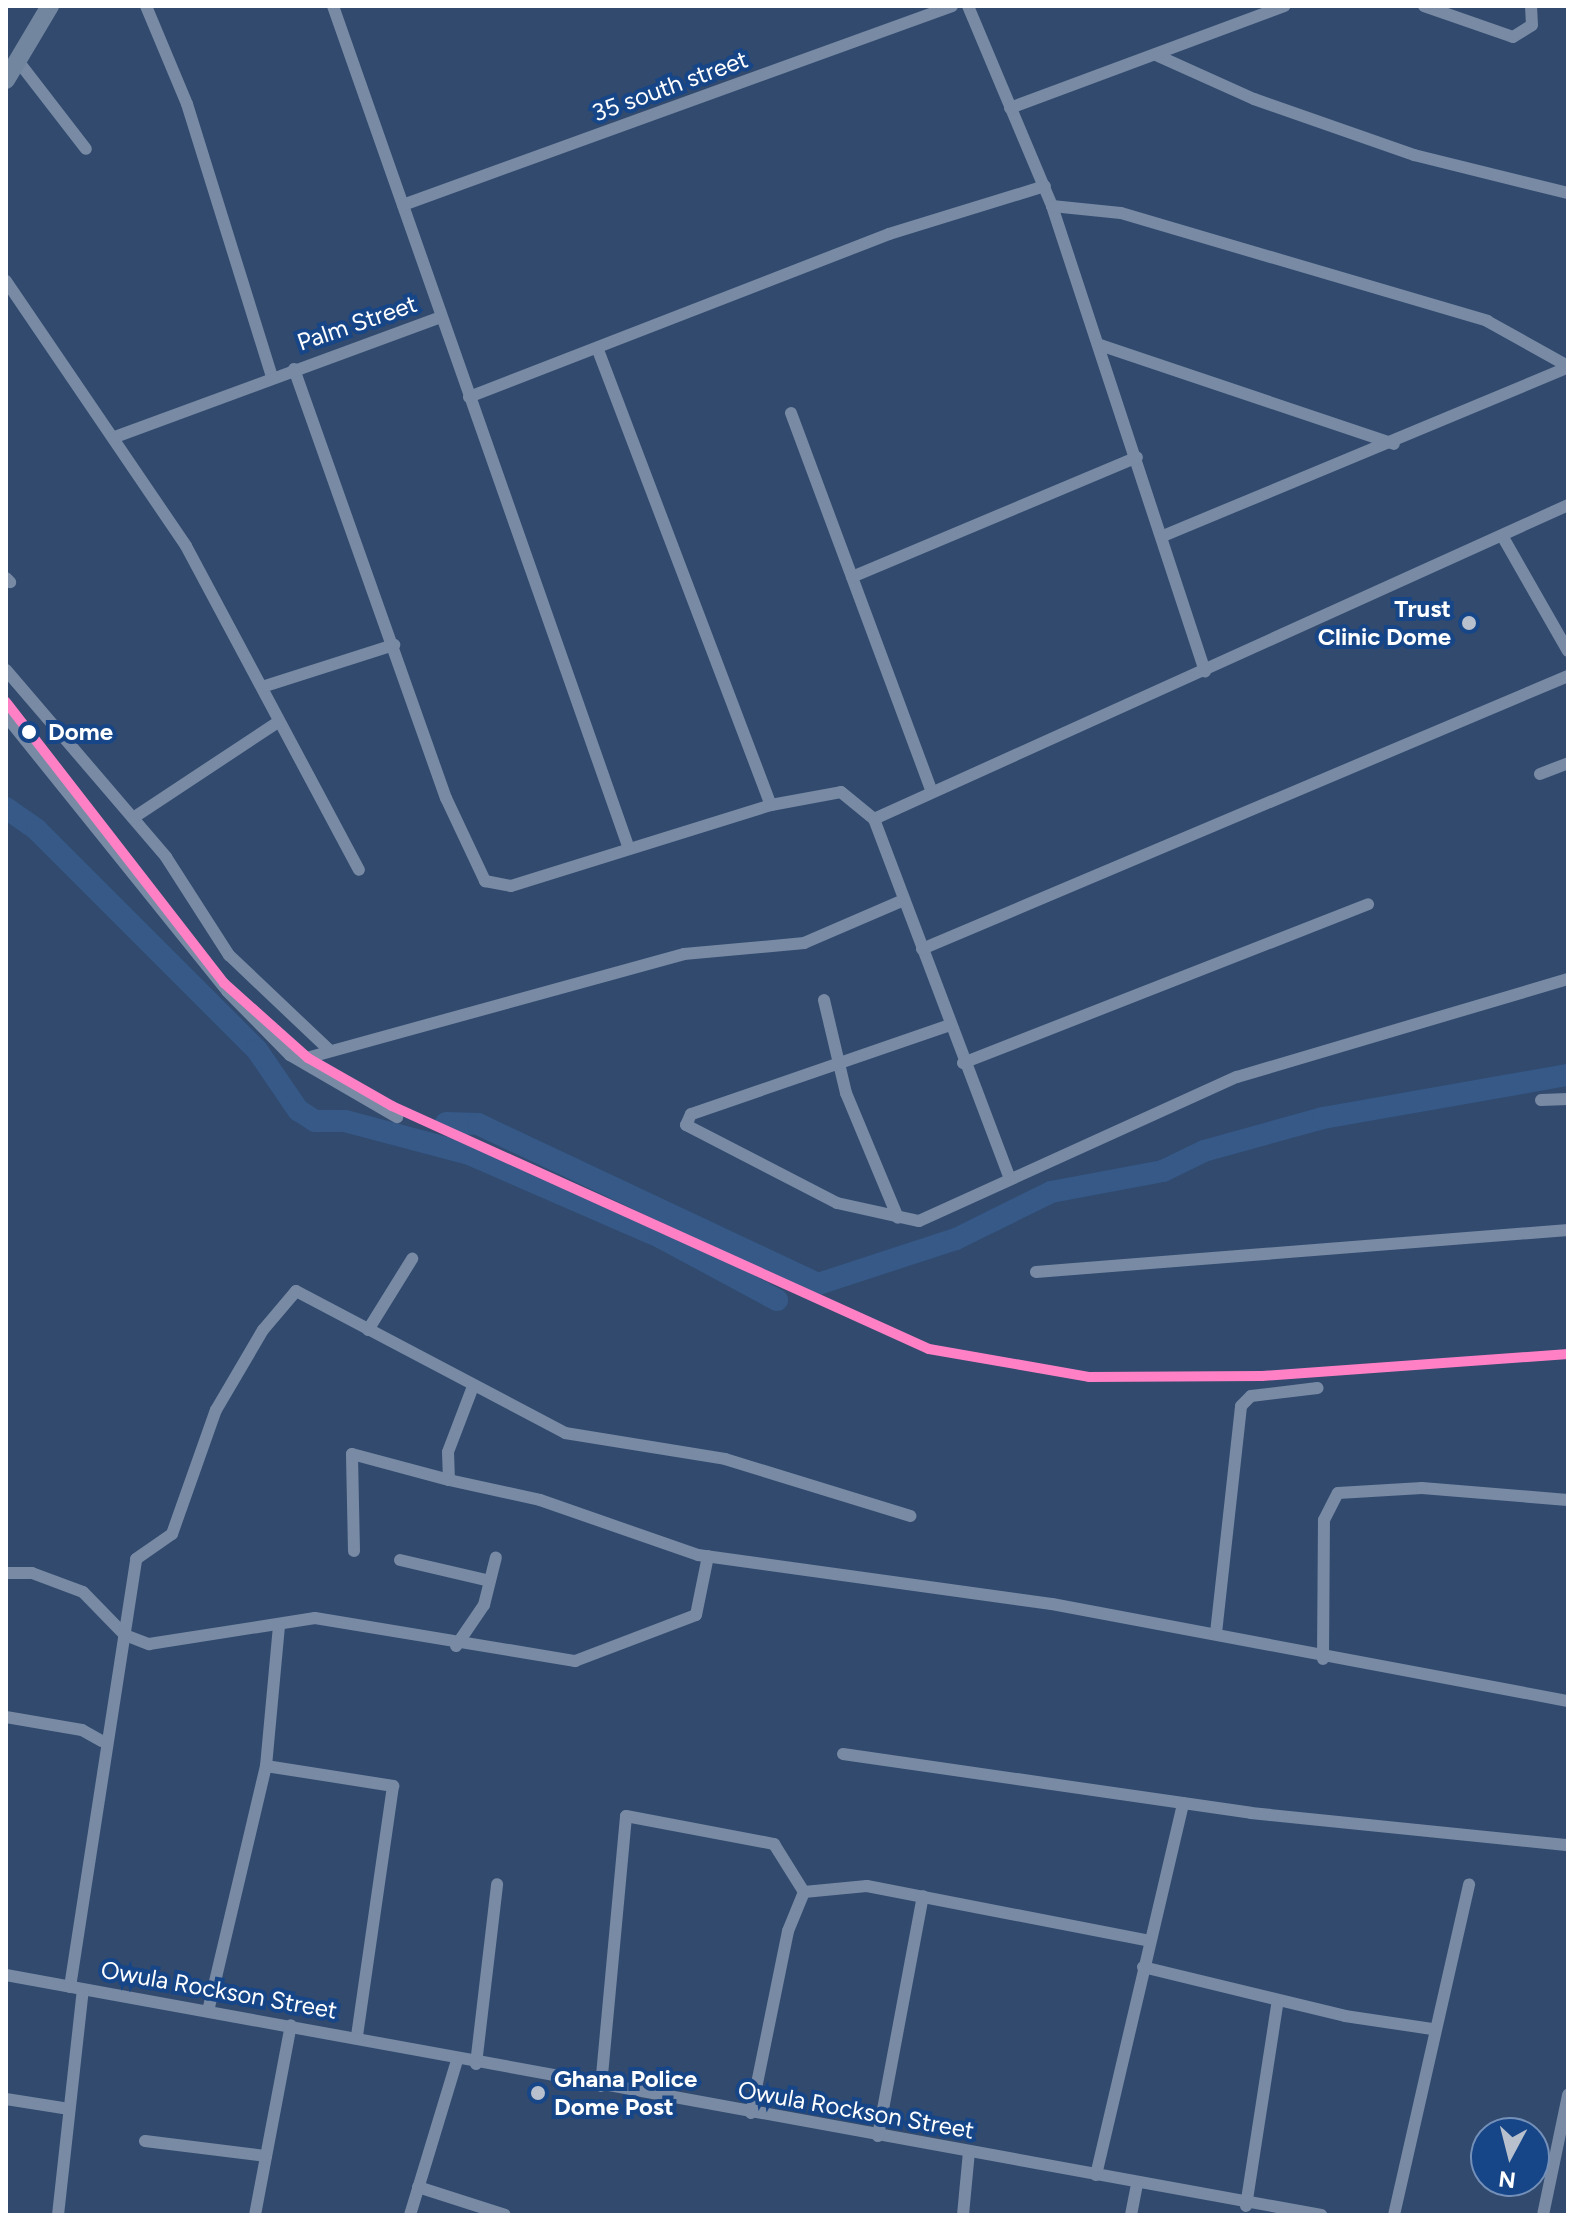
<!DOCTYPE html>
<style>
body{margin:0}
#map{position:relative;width:1574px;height:2221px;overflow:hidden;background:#314a6e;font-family:Figtree,sans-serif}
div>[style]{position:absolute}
.stream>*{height:4px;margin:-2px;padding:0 2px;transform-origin:2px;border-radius:2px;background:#365987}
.river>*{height:22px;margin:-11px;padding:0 11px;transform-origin:11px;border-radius:11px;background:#365987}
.street>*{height:12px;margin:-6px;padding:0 6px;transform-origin:6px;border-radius:6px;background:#788aa4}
.secondary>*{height:18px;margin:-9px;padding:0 9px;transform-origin:9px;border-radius:9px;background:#73869f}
.rail-1>*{height:10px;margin:-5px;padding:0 5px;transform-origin:5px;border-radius:5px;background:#ff80c5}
.dots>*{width:22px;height:22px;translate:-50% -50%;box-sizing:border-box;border:4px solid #174688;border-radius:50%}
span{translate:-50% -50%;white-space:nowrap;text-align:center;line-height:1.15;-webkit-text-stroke:8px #174688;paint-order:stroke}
.street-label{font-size:24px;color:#fff}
.poi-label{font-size:24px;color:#fff;font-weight:700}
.right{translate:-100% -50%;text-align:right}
.left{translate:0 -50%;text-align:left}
.stop-label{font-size:24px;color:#fff;font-weight:700}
.frame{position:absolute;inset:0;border:8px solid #fff;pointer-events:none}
.north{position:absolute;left:1470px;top:2117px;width:80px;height:80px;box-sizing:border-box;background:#174688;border:2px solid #7490b8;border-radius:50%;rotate:187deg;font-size:22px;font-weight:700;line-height:32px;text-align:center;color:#fff}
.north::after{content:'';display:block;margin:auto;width:28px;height:36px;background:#b7c0cc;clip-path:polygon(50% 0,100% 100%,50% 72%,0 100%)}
</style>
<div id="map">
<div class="stream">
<div style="left:429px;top:1134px;width:11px;rotate:80deg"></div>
</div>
<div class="river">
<div style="left:6px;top:808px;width:38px;rotate:35deg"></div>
<div style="left:37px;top:830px;width:311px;rotate:45deg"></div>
<div style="left:257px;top:1050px;width:73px;rotate:55.7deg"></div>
<div style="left:298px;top:1110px;width:20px;rotate:33deg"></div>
<div style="left:315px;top:1121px;width:30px"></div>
<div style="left:345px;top:1121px;width:128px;rotate:14.9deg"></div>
<div style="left:469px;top:1154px;width:208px;rotate:23.5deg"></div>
<div style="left:660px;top:1237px;width:133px;rotate:28.3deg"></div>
<div style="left:446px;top:1123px;width:32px;rotate:2deg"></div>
<div style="left:478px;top:1124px;width:376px;rotate:25.2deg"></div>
<div style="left:818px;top:1284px;width:145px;rotate:-18.1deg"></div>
<div style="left:956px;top:1239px;width:106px;rotate:-26.3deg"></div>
<div style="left:1051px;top:1192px;width:114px;rotate:-10.6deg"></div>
<div style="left:1163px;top:1171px;width:46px;rotate:-26deg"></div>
<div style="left:1204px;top:1151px;width:123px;rotate:-15.5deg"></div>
<div style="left:1323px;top:1118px;width:249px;rotate:-10deg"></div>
</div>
<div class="street">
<div style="left:146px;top:6px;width:106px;rotate:67.3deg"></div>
<div style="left:187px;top:104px;width:286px;rotate:72.7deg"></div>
<div style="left:333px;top:6px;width:893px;rotate:70.65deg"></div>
<div style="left:968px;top:6px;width:217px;rotate:67.2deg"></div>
<div style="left:1052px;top:206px;width:490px;rotate:71.8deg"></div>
<div style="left:1424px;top:6px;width:94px;rotate:19.2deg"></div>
<div style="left:1513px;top:37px;width:22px;rotate:-32deg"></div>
<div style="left:1532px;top:25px;width:19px;rotate:-93deg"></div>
<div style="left:1156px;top:55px;width:107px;rotate:24.2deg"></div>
<div style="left:1254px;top:99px;width:170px;rotate:19.3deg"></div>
<div style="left:1414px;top:155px;width:159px;rotate:13.9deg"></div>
<div style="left:18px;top:61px;width:111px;rotate:52.3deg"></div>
<div style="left:1010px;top:108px;width:293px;rotate:-20.4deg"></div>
<div style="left:403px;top:205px;width:584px;rotate:-19.92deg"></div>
<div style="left:1052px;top:206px;width:69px;rotate:5.8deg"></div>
<div style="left:1121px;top:213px;width:382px;rotate:16.4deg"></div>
<div style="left:1487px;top:321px;width:93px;rotate:29.1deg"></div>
<div style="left:6px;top:281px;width:320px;rotate:55.8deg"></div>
<div style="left:186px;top:546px;width:367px;rotate:61.9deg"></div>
<div style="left:1100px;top:345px;width:310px;rotate:18.6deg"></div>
<div style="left:598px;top:350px;width:487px;rotate:69.2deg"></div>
<div style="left:294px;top:369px;width:455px;rotate:70.5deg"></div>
<div style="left:446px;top:798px;width:92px;rotate:64.8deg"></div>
<div style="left:485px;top:881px;width:26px;rotate:11deg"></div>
<div style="left:511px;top:886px;width:272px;rotate:-17.3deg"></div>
<div style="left:771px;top:805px;width:71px;rotate:-10.5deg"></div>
<div style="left:841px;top:792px;width:43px;rotate:39.3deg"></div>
<div style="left:874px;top:819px;width:382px;rotate:69.3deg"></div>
<div style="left:469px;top:397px;width:451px;rotate:-21.2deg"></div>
<div style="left:889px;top:234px;width:163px;rotate:-17.1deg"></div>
<div style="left:791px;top:413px;width:402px;rotate:69.6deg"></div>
<div style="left:115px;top:437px;width:347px;rotate:-20.2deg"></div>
<div style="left:1163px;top:536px;width:439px;rotate:-22.6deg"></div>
<div style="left:1504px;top:539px;width:129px;rotate:60.3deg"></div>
<div style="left:852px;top:577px;width:309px;rotate:-22.8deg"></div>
<div style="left:6px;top:578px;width:6px;rotate:45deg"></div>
<div style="left:6px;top:670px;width:246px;rotate:49.4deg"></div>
<div style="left:166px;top:857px;width:117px;rotate:57.3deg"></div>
<div style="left:229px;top:955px;width:139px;rotate:43.5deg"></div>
<div style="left:262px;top:687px;width:139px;rotate:-17.7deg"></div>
<div style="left:6px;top:716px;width:353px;rotate:51.2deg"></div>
<div style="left:227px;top:991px;width:90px;rotate:45.5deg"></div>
<div style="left:290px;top:1055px;width:124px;rotate:30.1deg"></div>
<div style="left:1540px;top:774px;width:30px;rotate:-21deg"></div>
<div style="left:133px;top:818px;width:174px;rotate:-33.5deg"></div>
<div style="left:874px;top:819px;width:762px;rotate:-24.34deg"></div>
<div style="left:922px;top:949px;width:701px;rotate:-22.91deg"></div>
<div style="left:824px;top:1000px;width:96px;rotate:76.7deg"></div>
<div style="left:846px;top:1093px;width:135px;rotate:67.4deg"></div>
<div style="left:950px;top:1025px;width:274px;rotate:161deg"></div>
<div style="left:691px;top:1114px;width:12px;rotate:114deg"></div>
<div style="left:686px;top:1125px;width:170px;rotate:27.3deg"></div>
<div style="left:837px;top:1203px;width:84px;rotate:12.4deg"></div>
<div style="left:919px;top:1221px;width:349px;rotate:-24.4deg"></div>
<div style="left:1237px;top:1077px;width:345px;rotate:-16.5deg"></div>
<div style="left:303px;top:1059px;width:395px;rotate:-15.4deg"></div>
<div style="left:684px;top:954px;width:121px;rotate:-5.2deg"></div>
<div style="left:804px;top:943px;width:109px;rotate:-23.3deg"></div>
<div style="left:963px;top:1063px;width:435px;rotate:-21.4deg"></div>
<div style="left:1541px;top:1100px;width:27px;rotate:-2deg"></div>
<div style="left:1036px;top:1272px;width:534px;rotate:-4.51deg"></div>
<div style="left:368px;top:1330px;width:84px;rotate:-58.2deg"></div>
<div style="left:472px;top:1389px;width:67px;rotate:110.9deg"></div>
<div style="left:448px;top:1452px;width:28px;rotate:88deg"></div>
<div style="left:449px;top:1480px;width:93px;rotate:12.4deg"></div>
<div style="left:540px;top:1500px;width:167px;rotate:19.2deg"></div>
<div style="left:698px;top:1555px;width:357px;rotate:7.9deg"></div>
<div style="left:1052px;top:1604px;width:525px;rotate:10.65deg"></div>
<div style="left:354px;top:1551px;width:97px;rotate:-91.2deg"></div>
<div style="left:352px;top:1454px;width:100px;rotate:15deg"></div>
<div style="left:400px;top:1560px;width:92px;rotate:13.1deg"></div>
<div style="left:6px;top:1573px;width:26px"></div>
<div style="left:32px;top:1573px;width:54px;rotate:20.4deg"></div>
<div style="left:83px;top:1592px;width:60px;rotate:45.7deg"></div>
<div style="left:125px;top:1635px;width:26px;rotate:21deg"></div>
<div style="left:149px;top:1644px;width:168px;rotate:-8.9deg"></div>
<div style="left:315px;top:1618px;width:264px;rotate:9.4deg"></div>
<div style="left:575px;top:1661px;width:129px;rotate:-20.8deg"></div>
<div style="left:696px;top:1615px;width:60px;rotate:-78.5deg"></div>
<div style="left:1216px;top:1633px;width:228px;rotate:-83.7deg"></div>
<div style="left:1241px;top:1406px;width:14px;rotate:-45deg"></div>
<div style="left:1251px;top:1396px;width:67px;rotate:-6.8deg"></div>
<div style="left:456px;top:1646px;width:50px;rotate:-55.7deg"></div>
<div style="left:484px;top:1605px;width:49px;rotate:-76deg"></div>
<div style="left:1323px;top:1659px;width:139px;rotate:-89.6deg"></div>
<div style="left:1324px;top:1520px;width:30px;rotate:-63deg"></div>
<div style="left:1338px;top:1493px;width:84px;rotate:-3.4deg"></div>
<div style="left:1422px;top:1488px;width:146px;rotate:4.7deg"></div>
<div style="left:6px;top:1717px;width:77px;rotate:9.7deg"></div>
<div style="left:82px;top:1730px;width:23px;rotate:29deg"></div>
<div style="left:843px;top:1754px;width:412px;rotate:8.2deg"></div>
<div style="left:1251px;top:1813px;width:319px;rotate:5.8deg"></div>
<div style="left:266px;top:1766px;width:129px;rotate:8.9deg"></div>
<div style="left:393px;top:1786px;width:254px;rotate:98.2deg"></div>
<div style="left:1143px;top:1967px;width:208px;rotate:13.6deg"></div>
<div style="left:1345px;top:2016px;width:88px;rotate:8.5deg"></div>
<div style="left:6px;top:1975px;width:1337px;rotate:10.34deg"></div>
<div style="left:70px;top:1987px;width:433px;rotate:-81.2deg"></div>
<div style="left:136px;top:1559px;width:44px;rotate:-34.8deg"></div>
<div style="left:172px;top:1534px;width:132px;rotate:-70.5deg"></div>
<div style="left:216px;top:1410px;width:93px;rotate:-59.6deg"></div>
<div style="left:263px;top:1330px;width:51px;rotate:-49.8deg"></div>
<div style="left:296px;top:1291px;width:304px;rotate:27.8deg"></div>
<div style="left:565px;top:1433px;width:162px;rotate:9.2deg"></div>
<div style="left:725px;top:1459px;width:194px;rotate:17.1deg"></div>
<div style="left:209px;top:2007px;width:248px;rotate:-76.7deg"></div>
<div style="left:266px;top:1766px;width:142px;rotate:-84.7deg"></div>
<div style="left:476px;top:2064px;width:181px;rotate:-83.3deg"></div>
<div style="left:601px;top:2086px;width:271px;rotate:-84.7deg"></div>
<div style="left:626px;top:1816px;width:151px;rotate:10.7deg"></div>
<div style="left:774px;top:1844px;width:57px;rotate:58deg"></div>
<div style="left:6px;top:2099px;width:64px;rotate:9deg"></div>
<div style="left:751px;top:2113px;width:186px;rotate:-78.5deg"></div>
<div style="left:788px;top:1931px;width:42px;rotate:-67.7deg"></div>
<div style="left:804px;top:1892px;width:63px;rotate:-5.4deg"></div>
<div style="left:867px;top:1886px;width:288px;rotate:11deg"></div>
<div style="left:878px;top:2136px;width:244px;rotate:-79.4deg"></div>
<div style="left:145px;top:2141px;width:122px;rotate:7.1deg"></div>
<div style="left:1096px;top:2175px;width:382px;rotate:-76.8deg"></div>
<div style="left:418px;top:2187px;width:91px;rotate:17.8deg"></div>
<div style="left:1246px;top:2206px;width:208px;rotate:-81.2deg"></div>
<div style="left:58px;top:2215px;width:227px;rotate:-83.7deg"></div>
<div style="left:255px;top:2215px;width:193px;rotate:-79.3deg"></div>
<div style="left:410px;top:2215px;width:162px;rotate:-73.1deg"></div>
<div style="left:963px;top:2215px;width:63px;rotate:-84.6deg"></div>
<div style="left:1131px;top:2215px;width:32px;rotate:-79deg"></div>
<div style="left:1394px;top:2215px;width:339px;rotate:-77.2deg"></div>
<div style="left:1543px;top:2215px;width:123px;rotate:-78.2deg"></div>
</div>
<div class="secondary">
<div style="left:6px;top:80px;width:86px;rotate:-59.3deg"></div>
</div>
<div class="rail-1">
<div style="left:6px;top:702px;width:356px;rotate:52.2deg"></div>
<div style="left:224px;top:983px;width:113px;rotate:41.8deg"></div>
<div style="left:308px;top:1058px;width:97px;rotate:29.7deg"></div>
<div style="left:392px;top:1106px;width:589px;rotate:24.35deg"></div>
<div style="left:929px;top:1349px;width:162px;rotate:9.9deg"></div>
<div style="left:1089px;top:1377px;width:173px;rotate:-0.3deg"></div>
<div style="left:1262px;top:1376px;width:307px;rotate:-4.1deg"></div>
</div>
<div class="dots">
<div style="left:1469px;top:623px;background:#b7c0cc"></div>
<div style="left:29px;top:732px;background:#fff"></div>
<div style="left:538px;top:2093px;background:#b7c0cc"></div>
</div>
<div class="street-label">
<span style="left:670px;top:86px;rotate:-20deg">35 south street</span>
<span style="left:357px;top:323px;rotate:-19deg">Palm Street</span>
<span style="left:219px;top:1990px;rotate:10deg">Owula Rockson Street</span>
<span style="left:856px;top:2110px;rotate:10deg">Owula Rockson Street</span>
</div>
<div class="poi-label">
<span class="right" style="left:1451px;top:623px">Trust<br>Clinic Dome</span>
<span class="left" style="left:554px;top:2093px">Ghana Police<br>Dome Post</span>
</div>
<div class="stop-label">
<span class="left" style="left:48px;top:732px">Dome</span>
</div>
<div class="frame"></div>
<div class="north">N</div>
</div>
